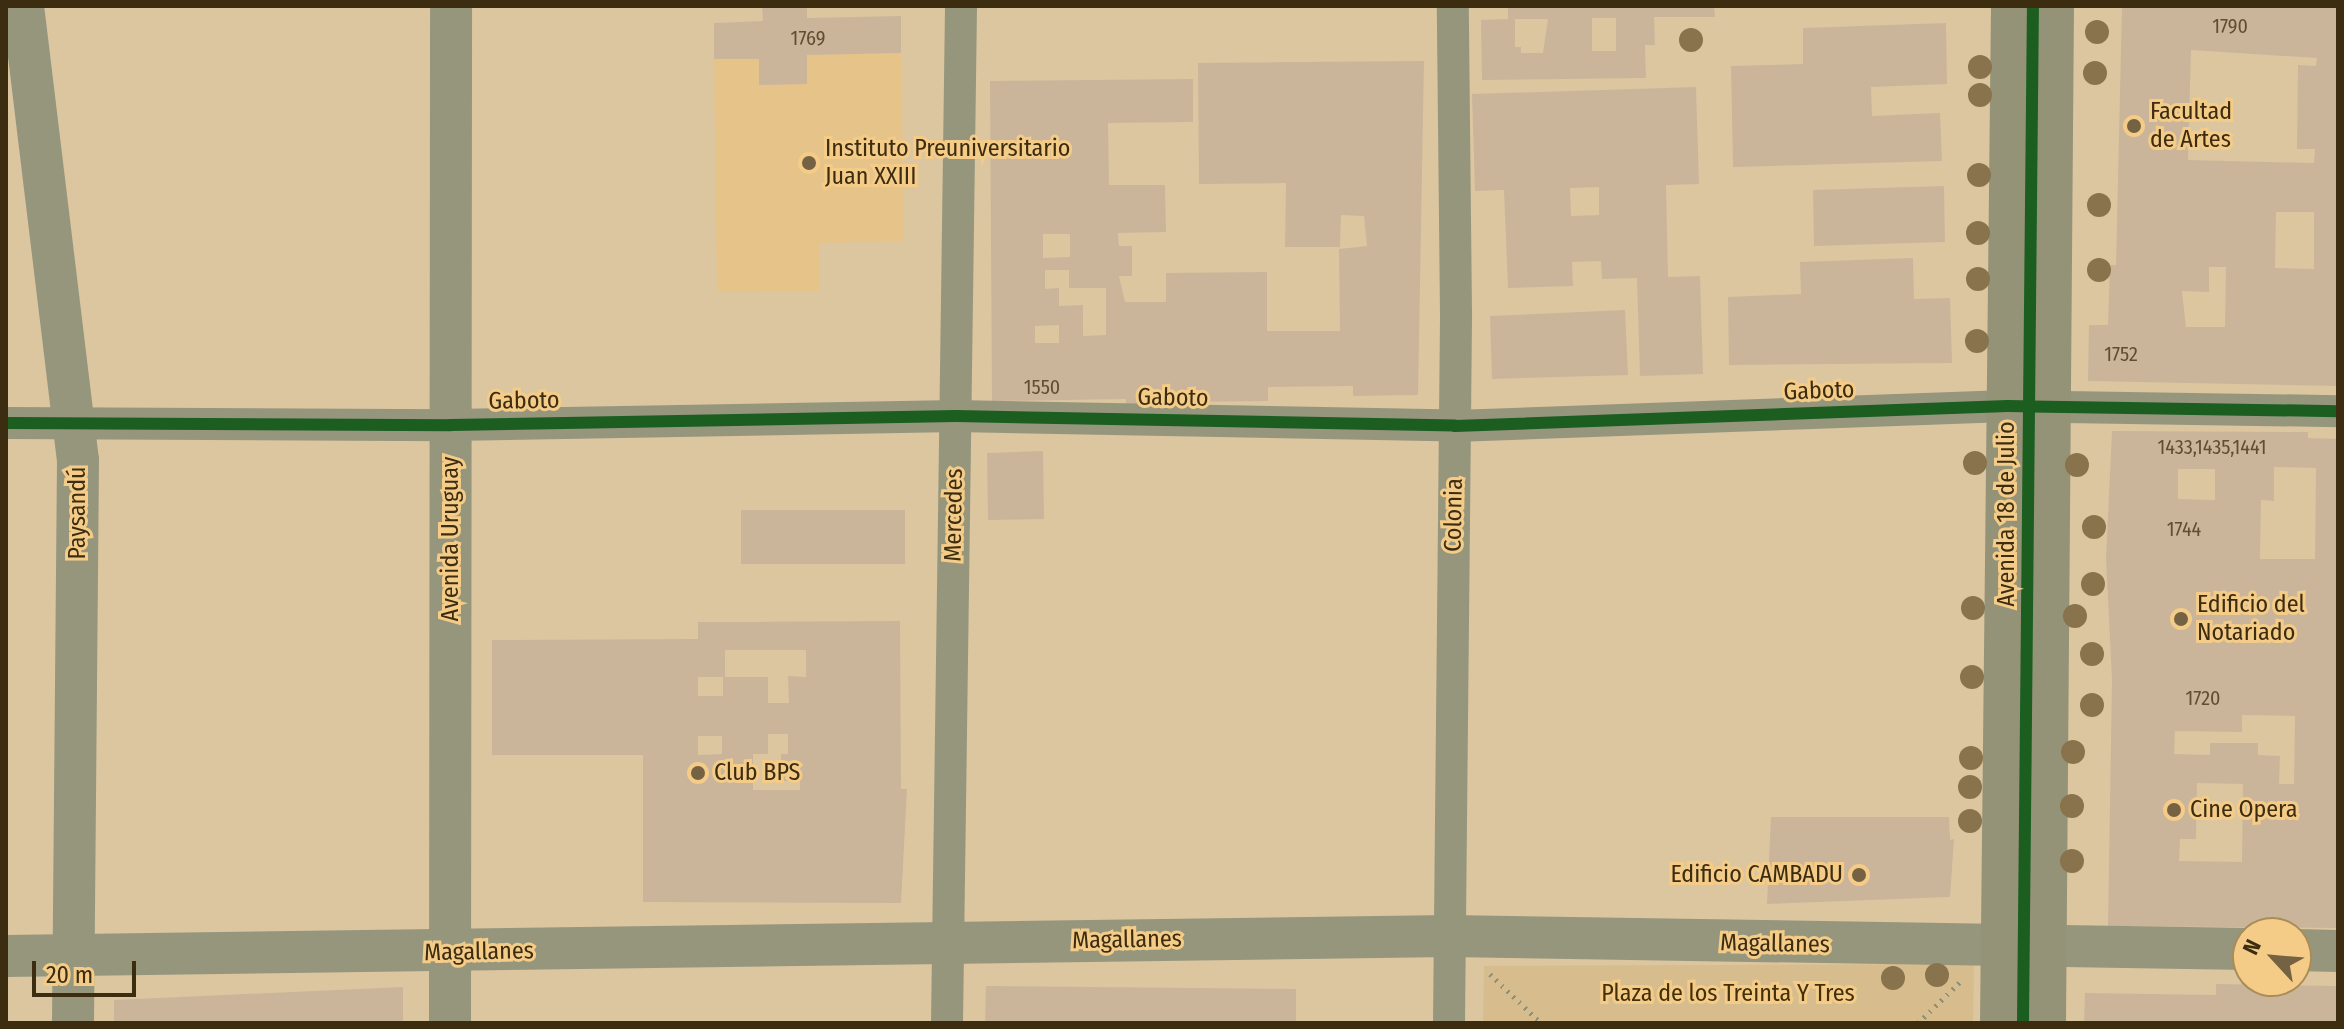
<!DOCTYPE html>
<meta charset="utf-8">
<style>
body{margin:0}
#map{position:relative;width:2344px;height:1029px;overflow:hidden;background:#dcc6a0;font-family:"Fira Sans Condensed",sans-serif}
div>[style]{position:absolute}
.built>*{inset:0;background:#e6c489}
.green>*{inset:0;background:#d7bc8d}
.building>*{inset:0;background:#cab59a}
.path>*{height:5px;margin-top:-2.5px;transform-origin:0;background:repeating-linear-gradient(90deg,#928f77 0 2px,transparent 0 8px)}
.minor>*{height:32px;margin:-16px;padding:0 16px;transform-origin:16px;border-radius:16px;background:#96967d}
.tertiary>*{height:42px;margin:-21px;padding:0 21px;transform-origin:21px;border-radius:21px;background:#96967d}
.secondary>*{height:44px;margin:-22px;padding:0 22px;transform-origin:22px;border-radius:22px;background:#959377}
.cycleway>*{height:12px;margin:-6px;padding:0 6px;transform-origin:6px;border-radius:6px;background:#1b5e20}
.trees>*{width:24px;height:24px;margin:-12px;border-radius:50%;background:#88734c}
.dots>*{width:22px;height:22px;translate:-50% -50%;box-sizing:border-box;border:4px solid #f4cc88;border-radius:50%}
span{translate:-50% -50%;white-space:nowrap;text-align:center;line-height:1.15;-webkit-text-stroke:6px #f4cc88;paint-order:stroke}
.number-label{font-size:20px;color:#604e32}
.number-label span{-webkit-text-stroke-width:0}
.poi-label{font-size:24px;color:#3c2c10}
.left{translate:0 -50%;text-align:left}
.right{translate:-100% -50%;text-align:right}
.street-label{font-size:24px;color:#3c2c10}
.park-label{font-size:24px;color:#432f08}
.frame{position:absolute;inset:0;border:8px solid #3c2c10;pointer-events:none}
.north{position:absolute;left:2232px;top:917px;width:80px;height:80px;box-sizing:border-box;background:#f4cc88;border:2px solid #aa8c58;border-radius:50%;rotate:296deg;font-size:22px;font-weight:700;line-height:32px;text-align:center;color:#3c2c10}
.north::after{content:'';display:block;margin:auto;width:28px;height:36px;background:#746242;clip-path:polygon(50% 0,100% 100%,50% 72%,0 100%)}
.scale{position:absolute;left:32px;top:961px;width:104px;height:36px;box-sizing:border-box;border:4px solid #3c2c10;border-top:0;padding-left:10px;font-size:24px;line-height:28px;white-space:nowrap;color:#3c2c10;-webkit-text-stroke:6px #f4cc88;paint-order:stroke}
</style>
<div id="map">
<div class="built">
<div style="clip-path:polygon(901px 53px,904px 241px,819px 243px,819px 291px,717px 292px,714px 59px,759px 59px,759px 85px,807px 84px,807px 55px)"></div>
</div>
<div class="green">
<div style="clip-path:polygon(1974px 964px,1973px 1023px,1483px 1023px,1484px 966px)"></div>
</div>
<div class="building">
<div style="clip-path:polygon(762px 6px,807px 6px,807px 18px,901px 16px,901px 53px,807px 55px,807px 84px,759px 85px,759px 59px,714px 59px,714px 23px,763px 21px)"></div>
<div style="clip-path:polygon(evenodd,1508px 6px,1714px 6px,1715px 17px,1654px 17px,1655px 45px,1645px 45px,1646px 78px,1482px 80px,1481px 20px,1508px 19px,1508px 6px,1592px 18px,1616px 18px,1616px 51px,1592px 51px,1592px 18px,1508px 6px,1515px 19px,1548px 19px,1543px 53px,1521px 53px,1521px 47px,1515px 47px,1515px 19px)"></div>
<div style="clip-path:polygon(evenodd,2122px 6px,2338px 6px,2338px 386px,2088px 381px,2089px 325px,2108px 325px,2110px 265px,2116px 265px,2122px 6px,2191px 50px,2317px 58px,2316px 66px,2298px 65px,2297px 149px,2315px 149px,2314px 163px,2188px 160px,2191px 50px,2122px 6px,2276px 212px,2314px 212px,2314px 269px,2275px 268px,2276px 212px,2122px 6px,2209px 267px,2226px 267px,2225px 327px,2186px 327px,2182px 291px,2209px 292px,2209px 267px)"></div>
<div style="clip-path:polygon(1946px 23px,1947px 84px,1871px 87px,1872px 116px,1940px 113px,1942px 161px,1733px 167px,1731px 66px,1803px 64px,1803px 28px)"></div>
<div style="clip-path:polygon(evenodd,1424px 61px,1418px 395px,1353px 396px,1353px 386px,1268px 387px,1268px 401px,1167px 402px,1167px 408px,1126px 409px,1126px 399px,992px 401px,990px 81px,1193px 79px,1193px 122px,1108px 123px,1109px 185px,1165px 185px,1166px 232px,1118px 233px,1119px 246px,1132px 246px,1132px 276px,1119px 276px,1125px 302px,1166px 302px,1166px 273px,1267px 272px,1267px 331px,1340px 331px,1339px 249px,1367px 246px,1364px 216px,1341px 215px,1340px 247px,1285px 247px,1286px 183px,1199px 184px,1198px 63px,1424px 61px,1043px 234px,1070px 234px,1070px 257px,1043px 258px,1043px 234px,1424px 61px,1045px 270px,1069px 270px,1069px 288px,1106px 288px,1106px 335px,1083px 336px,1083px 305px,1059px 306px,1059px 288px,1045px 289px,1045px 270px,1424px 61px,1059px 325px,1059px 343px,1035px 343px,1035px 326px,1059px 325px)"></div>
<div style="clip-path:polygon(evenodd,1696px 87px,1699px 184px,1666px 185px,1668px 277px,1700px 276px,1703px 374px,1640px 376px,1637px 278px,1602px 279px,1601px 261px,1572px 262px,1573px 286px,1508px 288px,1504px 190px,1475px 191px,1472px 94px,1696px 87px,1599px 187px,1599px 215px,1571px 216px,1570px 188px,1599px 187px)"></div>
<div style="clip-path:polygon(1944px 186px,1945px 242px,1814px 246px,1813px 190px)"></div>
<div style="clip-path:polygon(1913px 258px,1914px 299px,1950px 298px,1952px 363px,1729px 365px,1728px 297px,1801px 294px,1800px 262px)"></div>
<div style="clip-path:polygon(1625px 310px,1628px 375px,1492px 379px,1490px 316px)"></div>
<div style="clip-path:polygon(evenodd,2112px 431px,2308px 432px,2308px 438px,2338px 439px,2338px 928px,2108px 926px,2112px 680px,2106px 558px,2112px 431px,2274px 467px,2316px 468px,2315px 559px,2260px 559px,2261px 500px,2274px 501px,2274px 467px,2112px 431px,2178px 469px,2215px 469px,2215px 500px,2178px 499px,2178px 469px,2112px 431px,2242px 715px,2295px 716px,2294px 784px,2279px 784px,2280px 756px,2258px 755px,2258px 743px,2210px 743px,2210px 755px,2174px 754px,2175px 731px,2242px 732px,2242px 715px,2112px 431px,2197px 783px,2243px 784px,2242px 862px,2179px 861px,2180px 839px,2196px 839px,2197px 783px)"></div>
<div style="clip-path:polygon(1043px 451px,1044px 519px,988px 520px,987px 453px)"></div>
<div style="clip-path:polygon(741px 510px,905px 510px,905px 564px,741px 564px)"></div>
<div style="clip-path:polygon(evenodd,900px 621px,901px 789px,907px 789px,901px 903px,643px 902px,643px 755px,492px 755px,492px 640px,698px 639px,698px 622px,900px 621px,725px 650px,806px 650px,806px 677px,788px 676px,789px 703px,768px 703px,768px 677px,725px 677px,725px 650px,900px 621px,698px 677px,723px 677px,723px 696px,698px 696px,698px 677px,900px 621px,768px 734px,788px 734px,788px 754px,781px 754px,781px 781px,800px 781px,800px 790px,753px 790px,753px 754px,768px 754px,768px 734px,900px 621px,698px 736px,722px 736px,722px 754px,698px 755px,698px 736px)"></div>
<div style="clip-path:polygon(1771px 817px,1949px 817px,1950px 840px,1954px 839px,1950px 897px,1767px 904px)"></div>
<div style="clip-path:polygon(2216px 984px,2338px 986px,2338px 1023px,2084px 1023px,2085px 993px,2216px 995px)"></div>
<div style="clip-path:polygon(986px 986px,1296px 989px,1296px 1023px,985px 1023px)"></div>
<div style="clip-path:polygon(403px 987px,403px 1023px,114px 1023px,114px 1000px)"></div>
</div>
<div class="path">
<div style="left:1490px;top:974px;width:71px;rotate:43.9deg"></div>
<div style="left:1918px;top:1023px;width:59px;rotate:-44.3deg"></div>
</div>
<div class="minor">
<div style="left:6px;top:423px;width:445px;rotate:0.3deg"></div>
<div style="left:451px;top:425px;width:505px;rotate:-1.02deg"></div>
<div style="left:956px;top:416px;width:499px;rotate:1.1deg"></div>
<div style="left:1455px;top:426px;width:553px;rotate:-2.07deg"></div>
<div style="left:2008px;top:406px;width:330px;rotate:0.9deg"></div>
<div style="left:947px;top:1023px;width:1017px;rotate:-89.21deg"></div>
<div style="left:1449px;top:1023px;width:709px;rotate:-89.43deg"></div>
<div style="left:1456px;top:314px;width:308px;rotate:-90.6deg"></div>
</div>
<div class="tertiary">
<div style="left:23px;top:6px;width:457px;rotate:83.1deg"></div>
<div style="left:78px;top:460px;width:563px;rotate:90.51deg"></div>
<div style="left:2296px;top:950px;width:42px;rotate:1.4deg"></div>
<div style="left:6px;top:956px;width:1443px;rotate:-0.79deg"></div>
<div style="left:1449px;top:936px;width:799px;rotate:0.93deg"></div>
<div style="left:450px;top:1023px;width:1017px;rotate:-89.94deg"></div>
</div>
<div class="secondary">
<div style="left:2002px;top:1023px;width:1017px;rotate:-89.38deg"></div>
<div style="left:2044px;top:1023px;width:1017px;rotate:-89.55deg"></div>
</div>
<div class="cycleway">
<div style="left:6px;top:423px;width:445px;rotate:0.3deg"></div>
<div style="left:451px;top:425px;width:505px;rotate:-1.02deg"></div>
<div style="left:956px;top:416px;width:499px;rotate:1.1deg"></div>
<div style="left:1455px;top:426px;width:553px;rotate:-2.07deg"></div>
<div style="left:2008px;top:406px;width:330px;rotate:0.9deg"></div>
<div style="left:2023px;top:1023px;width:1017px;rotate:-89.44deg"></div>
</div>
<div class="trees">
<div style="left:2097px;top:32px"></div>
<div style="left:1691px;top:40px"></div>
<div style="left:1980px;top:67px"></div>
<div style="left:2095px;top:73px"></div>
<div style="left:1980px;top:95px"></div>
<div style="left:1979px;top:175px"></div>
<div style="left:2099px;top:205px"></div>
<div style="left:1978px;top:233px"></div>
<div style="left:2099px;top:270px"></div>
<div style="left:1978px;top:279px"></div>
<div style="left:1977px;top:341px"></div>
<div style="left:1975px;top:463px"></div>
<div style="left:2077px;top:465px"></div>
<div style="left:2094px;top:527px"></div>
<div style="left:2093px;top:584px"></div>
<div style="left:1973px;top:608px"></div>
<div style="left:2075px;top:616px"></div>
<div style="left:2092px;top:654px"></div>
<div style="left:1972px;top:677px"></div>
<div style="left:2092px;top:705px"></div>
<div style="left:2073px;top:752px"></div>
<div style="left:1971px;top:758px"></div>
<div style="left:1970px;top:787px"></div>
<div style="left:2072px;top:806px"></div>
<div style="left:1970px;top:821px"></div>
<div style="left:2072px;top:861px"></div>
<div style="left:1937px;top:975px"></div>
<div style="left:1893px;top:978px"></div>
</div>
<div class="dots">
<div style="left:2134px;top:126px;background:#746242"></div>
<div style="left:809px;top:163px;background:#746242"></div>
<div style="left:2181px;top:619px;background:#746242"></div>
<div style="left:698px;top:773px;background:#746242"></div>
<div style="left:2174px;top:810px;background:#746242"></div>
<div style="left:1859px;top:875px;background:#746242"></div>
</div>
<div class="number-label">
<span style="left:2230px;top:26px">1790</span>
<span style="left:808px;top:38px">1769</span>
<span style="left:2121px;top:354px">1752</span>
<span style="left:1042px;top:387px">1550</span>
<span style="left:2212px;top:447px">1433,1435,1441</span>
<span style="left:2184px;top:529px">1744</span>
<span style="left:2203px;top:698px">1720</span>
</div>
<div class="poi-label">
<span class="left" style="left:2150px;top:126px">Facultad<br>de Artes</span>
<span class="left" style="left:825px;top:163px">Instituto Preuniversitario<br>Juan XXIII</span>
<span class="left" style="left:2197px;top:619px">Edificio del<br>Notariado</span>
<span class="left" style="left:714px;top:773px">Club BPS</span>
<span class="left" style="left:2190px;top:810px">Cine Opera</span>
<span class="right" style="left:1843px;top:875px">Edificio CAMBADU</span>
</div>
<div class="street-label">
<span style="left:1819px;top:391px;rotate:-2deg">Gaboto</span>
<span style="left:1173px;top:398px;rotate:1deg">Gaboto</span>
<span style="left:524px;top:401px;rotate:-1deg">Gaboto</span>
<span style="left:78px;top:513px;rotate:-90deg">Paysandú</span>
<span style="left:2007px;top:514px;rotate:-90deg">Avenida 18 de Julio</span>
<span style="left:954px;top:515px;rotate:-89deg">Mercedes</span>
<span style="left:1454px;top:515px;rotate:-89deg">Colonia</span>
<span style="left:451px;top:539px;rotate:-90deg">Avenida Uruguay</span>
<span style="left:1127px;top:940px;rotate:-1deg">Magallanes</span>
<span style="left:1775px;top:944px;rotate:1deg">Magallanes</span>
<span style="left:479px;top:952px;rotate:-1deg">Magallanes</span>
</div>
<div class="park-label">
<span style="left:1728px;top:994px">Plaza de los Treinta Y Tres</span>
</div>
<div class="frame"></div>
<div class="north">N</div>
<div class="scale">20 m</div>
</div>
